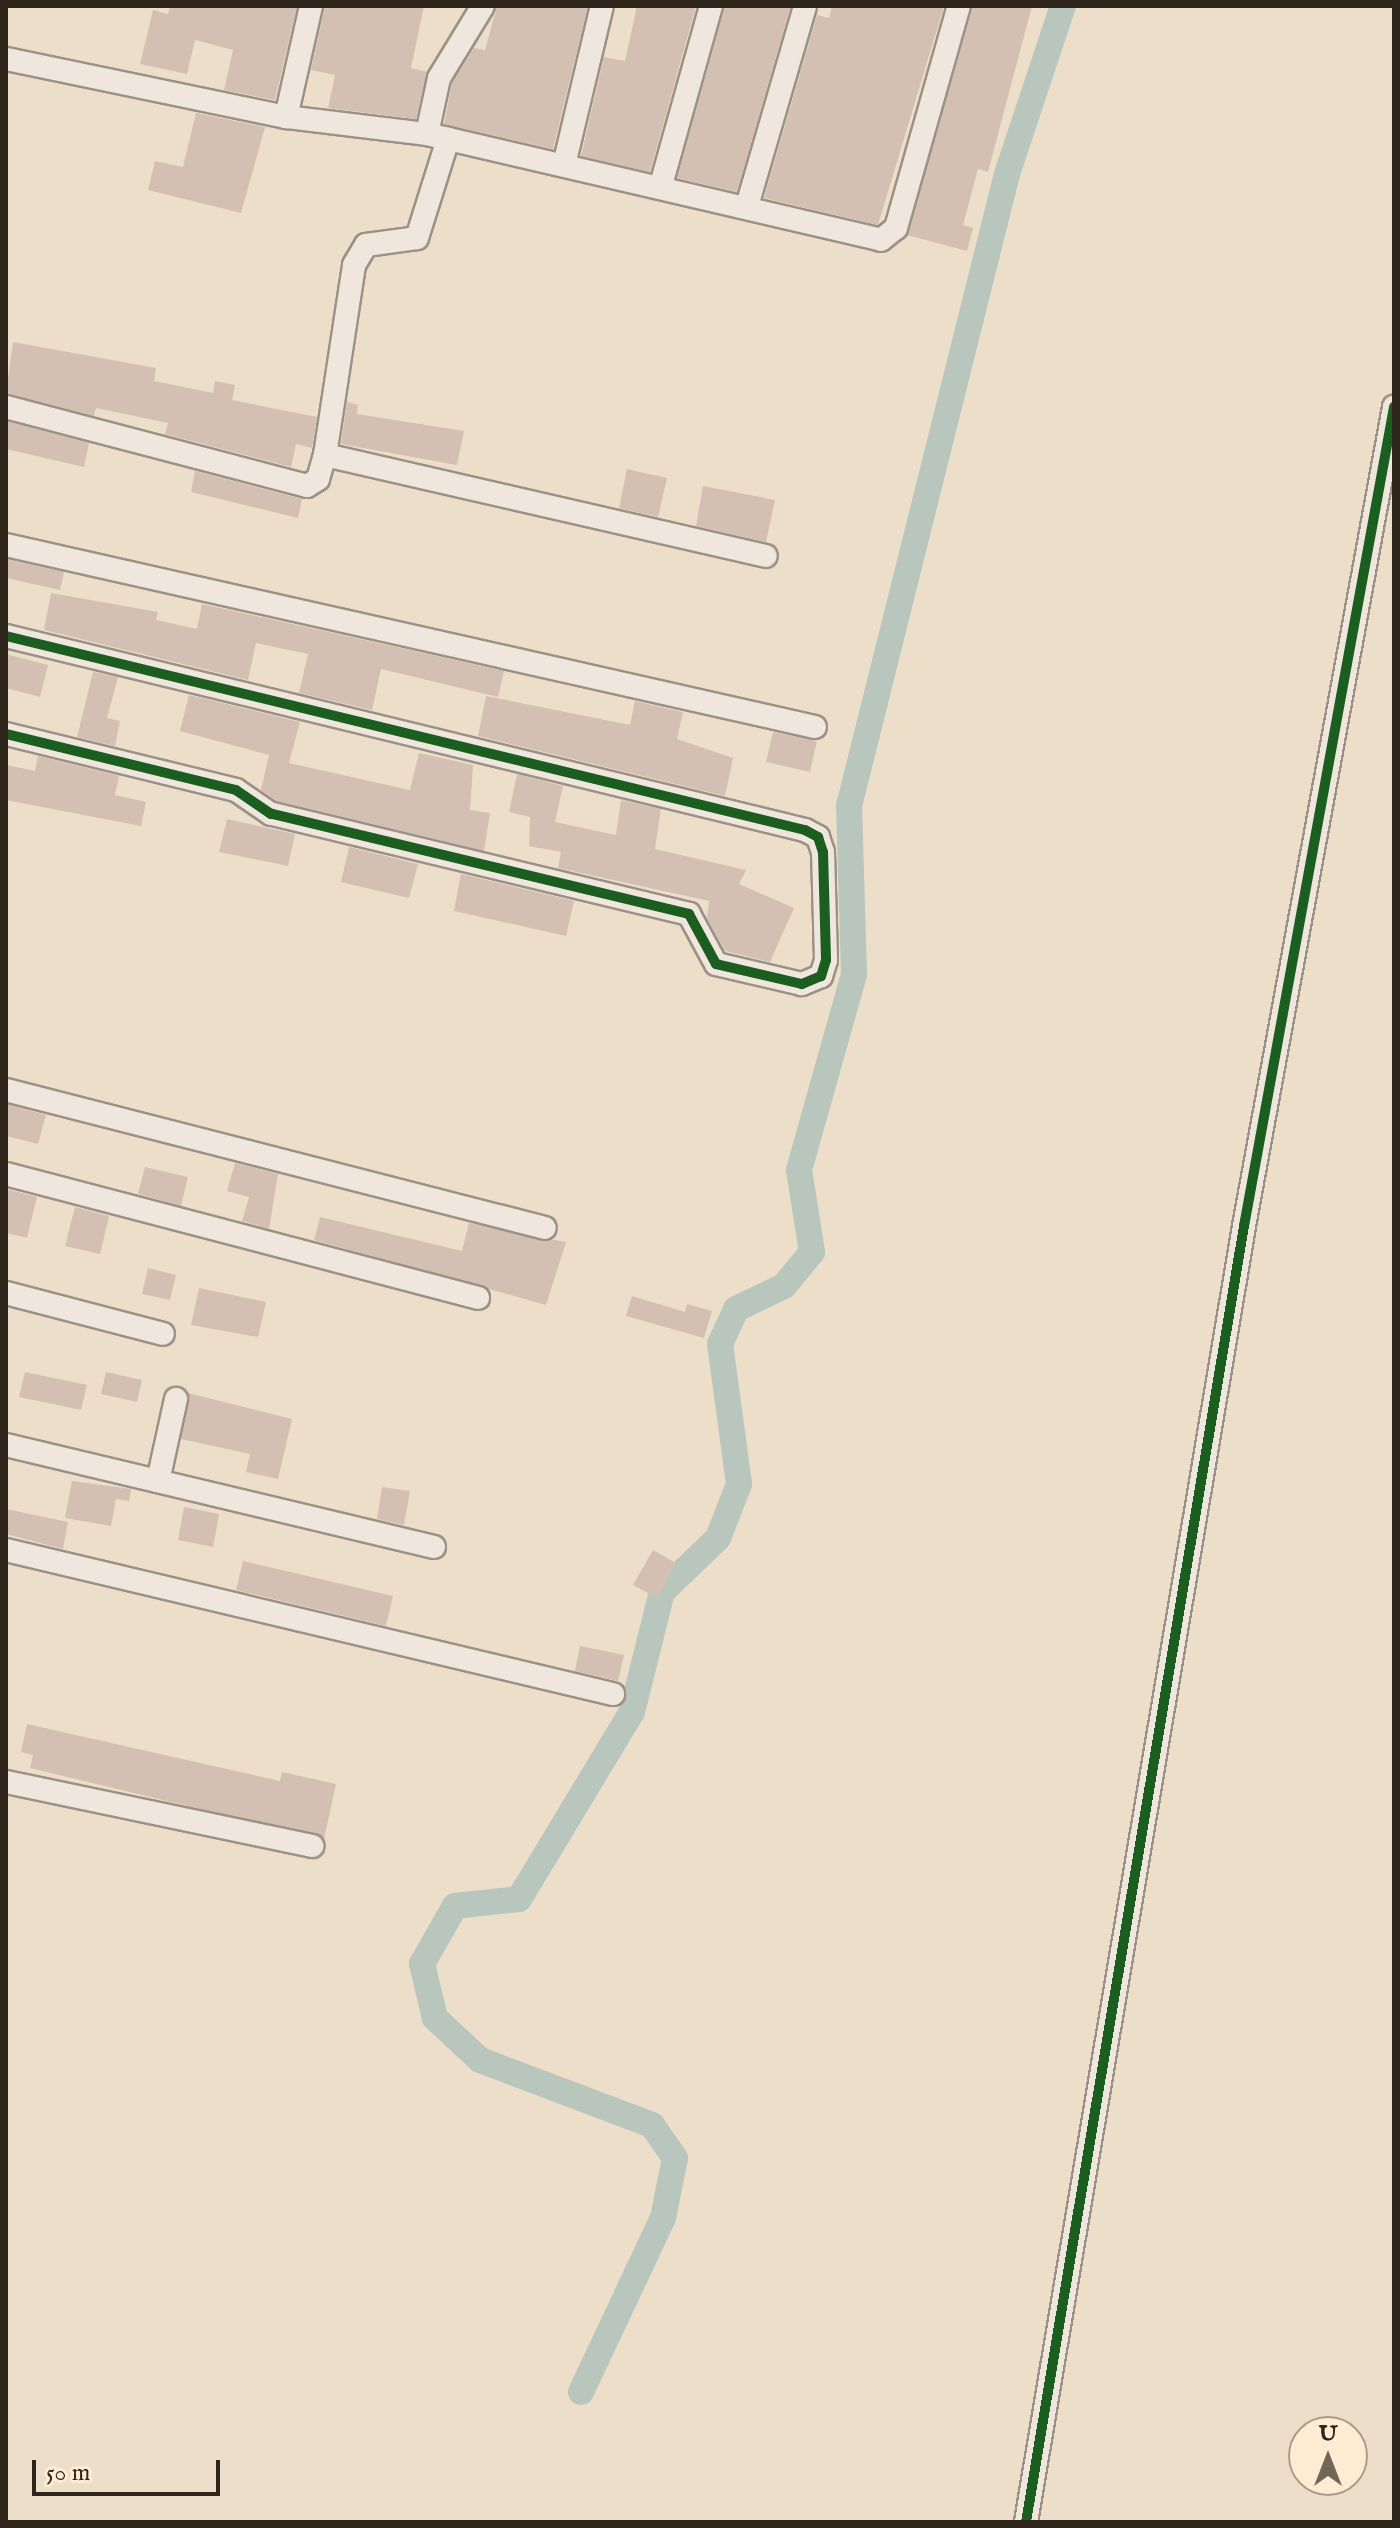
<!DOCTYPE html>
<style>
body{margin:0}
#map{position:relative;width:1400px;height:2528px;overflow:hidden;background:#eddec9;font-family:"IM FELL English",serif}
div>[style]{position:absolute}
.canal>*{height:26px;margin:-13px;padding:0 13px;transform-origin:13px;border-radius:13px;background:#b8c6bd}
.building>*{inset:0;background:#d3c0b2}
.roads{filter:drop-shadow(2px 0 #9b9285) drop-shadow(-2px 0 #9b9285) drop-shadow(0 2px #9b9285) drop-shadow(0 -2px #9b9285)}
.minor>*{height:22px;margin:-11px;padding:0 11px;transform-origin:11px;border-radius:11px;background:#efe7dd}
.cycleway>*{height:10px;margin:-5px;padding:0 5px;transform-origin:5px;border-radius:5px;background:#1b5e20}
span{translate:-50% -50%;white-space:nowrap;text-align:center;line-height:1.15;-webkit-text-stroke:7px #fdecd2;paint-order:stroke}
.frame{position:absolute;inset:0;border:8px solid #2f261b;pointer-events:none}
.north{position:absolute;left:1288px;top:2416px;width:80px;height:80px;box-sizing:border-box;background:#fdecd2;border:2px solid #ab9d89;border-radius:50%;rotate:0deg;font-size:22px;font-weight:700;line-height:32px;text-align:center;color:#2f261b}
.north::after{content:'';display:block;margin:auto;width:28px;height:36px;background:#726658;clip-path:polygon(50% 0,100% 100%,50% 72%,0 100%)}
.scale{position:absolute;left:32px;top:2460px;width:188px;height:36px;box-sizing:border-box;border:4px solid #2f261b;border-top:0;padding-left:10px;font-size:24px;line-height:28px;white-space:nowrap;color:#2f261b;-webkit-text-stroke:6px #fdecd2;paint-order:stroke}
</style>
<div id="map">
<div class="canal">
<div style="left:581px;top:2392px;width:192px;rotate:-64.8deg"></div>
<div style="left:663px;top:2218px;width:61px;rotate:-78.7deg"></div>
<div style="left:675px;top:2158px;width:40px;rotate:-124.9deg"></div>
<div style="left:652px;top:2125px;width:184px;rotate:-159.3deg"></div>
<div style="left:480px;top:2060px;width:62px;rotate:-137deg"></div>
<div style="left:435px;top:2018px;width:56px;rotate:-103.5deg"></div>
<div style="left:422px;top:1964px;width:67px;rotate:-60.4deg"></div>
<div style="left:455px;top:1906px;width:64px;rotate:-6.2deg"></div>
<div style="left:519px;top:1899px;width:218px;rotate:-58.9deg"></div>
<div style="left:632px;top:1712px;width:124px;rotate:-76deg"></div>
<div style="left:662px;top:1592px;width:78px;rotate:-44deg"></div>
<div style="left:718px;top:1538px;width:58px;rotate:-68.7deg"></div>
<div style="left:739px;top:1484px;width:141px;rotate:-97.7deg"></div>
<div style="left:720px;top:1344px;width:38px;rotate:-65deg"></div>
<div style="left:736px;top:1309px;width:53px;rotate:-25.6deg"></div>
<div style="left:784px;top:1286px;width:44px;rotate:-50.5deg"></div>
<div style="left:812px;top:1252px;width:83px;rotate:-99deg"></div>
<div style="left:799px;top:1170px;width:204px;rotate:-74.3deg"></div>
<div style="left:854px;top:974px;width:168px;rotate:-91.7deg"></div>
<div style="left:849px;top:806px;width:651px;rotate:-75.96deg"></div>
<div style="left:1007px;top:174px;width:177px;rotate:-71.6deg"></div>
</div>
<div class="building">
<div style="clip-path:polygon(170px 6px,297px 6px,275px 100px,224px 90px,233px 50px,195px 40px,187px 74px,140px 64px,153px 10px,168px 14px)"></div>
<div style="clip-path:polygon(325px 6px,424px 6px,411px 68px,427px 72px,416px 119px,328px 108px,335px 75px,311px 70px)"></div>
<div style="clip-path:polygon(497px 6px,588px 6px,553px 149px,444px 124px,452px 83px,474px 48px,485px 50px)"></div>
<div style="clip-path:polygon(637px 6px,696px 6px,650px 172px,581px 156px,604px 57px,625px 61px)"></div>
<div style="clip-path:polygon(725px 6px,790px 8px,737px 192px,677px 178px)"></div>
<div style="clip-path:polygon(832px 6px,944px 6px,878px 225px,764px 198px,817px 15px,829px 18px)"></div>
<div style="clip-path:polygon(973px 6px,1032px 6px,988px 172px,978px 169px,963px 225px,973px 228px,967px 251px,907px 235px)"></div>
<div style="clip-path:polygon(196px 113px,265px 127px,241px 213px,148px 190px,155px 161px,183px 167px)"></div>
<div style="clip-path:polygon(13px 342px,156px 368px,154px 381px,213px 393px,215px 381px,235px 385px,232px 400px,317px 417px,312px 448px,296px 444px,291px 467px,165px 434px,168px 423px,96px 408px,94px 416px,6px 393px)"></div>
<div style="clip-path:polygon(347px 402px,358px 405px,357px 414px,464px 431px,457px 465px,341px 444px)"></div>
<div style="clip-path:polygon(6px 421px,89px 443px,84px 467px,6px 449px)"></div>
<div style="clip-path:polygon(627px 469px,667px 478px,658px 517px,619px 508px)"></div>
<div style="clip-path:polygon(195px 471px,302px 499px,298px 518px,191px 492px)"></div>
<div style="clip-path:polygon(703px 486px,775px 500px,766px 542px,696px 526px)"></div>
<div style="clip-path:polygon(6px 559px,64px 572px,60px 590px,6px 578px)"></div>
<div style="clip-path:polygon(51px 593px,158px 612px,156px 620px,197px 629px,202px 604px,504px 671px,498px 697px,381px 669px,372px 710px,299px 693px,308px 654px,256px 643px,248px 680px,44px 630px)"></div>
<div style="clip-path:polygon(6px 654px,48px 665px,40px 697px,6px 688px)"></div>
<div style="clip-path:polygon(93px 672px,118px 677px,107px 718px,120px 721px,115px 746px,77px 737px)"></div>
<div style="clip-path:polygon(189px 695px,300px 722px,289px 763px,410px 790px,419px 753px,473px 765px,470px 810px,490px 813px,484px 851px,277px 801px,261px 790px,269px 755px,180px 731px)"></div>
<div style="clip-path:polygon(486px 696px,630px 725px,635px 701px,683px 712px,677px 739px,733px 758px,725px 796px,478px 736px)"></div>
<div style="clip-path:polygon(773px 732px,817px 741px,810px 772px,766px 762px)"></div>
<div style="clip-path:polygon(38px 756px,119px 776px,115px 795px,146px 802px,141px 826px,6px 800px,6px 765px,35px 771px)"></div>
<div style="clip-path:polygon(517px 774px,563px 786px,555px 822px,616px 835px,621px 800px,661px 809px,655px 849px,746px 870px,739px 884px,794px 908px,770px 962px,725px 951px,707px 918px,709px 901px,558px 868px,561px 852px,529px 846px,530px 817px,509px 812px)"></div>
<div style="clip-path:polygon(227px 819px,295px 834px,288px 866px,219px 852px)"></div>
<div style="clip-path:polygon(349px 847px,418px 864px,409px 898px,341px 882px)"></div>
<div style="clip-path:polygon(461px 874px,574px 901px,566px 936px,454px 911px)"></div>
<div style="clip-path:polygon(6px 1104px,46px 1115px,38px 1144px,6px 1136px)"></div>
<div style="clip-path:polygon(235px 1163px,278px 1174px,269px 1229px,242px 1221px,249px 1197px,227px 1191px)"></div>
<div style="clip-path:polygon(145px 1167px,188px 1177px,181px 1206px,138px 1194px)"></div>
<div style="clip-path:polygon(6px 1189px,37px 1197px,27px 1238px,6px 1233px)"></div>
<div style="clip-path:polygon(75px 1207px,109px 1216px,100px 1254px,65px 1246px)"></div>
<div style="clip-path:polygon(320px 1217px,462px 1251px,469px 1223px,566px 1242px,546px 1305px,314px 1240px)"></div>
<div style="clip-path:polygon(148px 1268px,176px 1275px,170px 1300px,142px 1294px)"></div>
<div style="clip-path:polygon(199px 1288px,266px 1302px,258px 1337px,191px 1325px)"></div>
<div style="clip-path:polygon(632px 1296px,685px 1312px,687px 1304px,712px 1311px,704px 1338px,626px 1316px)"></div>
<div style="clip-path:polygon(25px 1372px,87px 1385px,81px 1410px,19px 1397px)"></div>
<div style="clip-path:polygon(106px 1372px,142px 1380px,137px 1402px,101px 1394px)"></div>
<div style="clip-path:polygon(188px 1393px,292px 1419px,278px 1479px,246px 1472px,250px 1454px,181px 1439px)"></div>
<div style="clip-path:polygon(72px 1481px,131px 1489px,129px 1501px,116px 1499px,111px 1526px,65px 1518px)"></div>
<div style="clip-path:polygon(382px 1487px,410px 1491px,404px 1525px,377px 1519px)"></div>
<div style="clip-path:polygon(184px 1507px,219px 1514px,213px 1547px,178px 1540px)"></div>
<div style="clip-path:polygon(6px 1509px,68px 1522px,63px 1549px,6px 1534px)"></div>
<div style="clip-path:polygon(653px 1550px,676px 1563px,657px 1598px,633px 1585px)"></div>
<div style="clip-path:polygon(243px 1561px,393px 1596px,386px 1626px,236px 1590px)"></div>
<div style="clip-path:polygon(580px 1646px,624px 1655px,618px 1681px,575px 1671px)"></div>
<div style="clip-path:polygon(27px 1724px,280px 1781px,282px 1772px,336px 1784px,324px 1839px,30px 1768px,33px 1755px,21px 1752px)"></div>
</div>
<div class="roads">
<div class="minor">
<div style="left:6px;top:59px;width:286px;rotate:11.7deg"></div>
<div style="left:286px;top:117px;width:142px;rotate:6.9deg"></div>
<div style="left:427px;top:134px;width:466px;rotate:13.1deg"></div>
<div style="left:881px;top:240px;width:19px;rotate:-39deg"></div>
<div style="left:896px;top:228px;width:231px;rotate:-74.2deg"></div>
<div style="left:286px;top:117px;width:114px;rotate:-77.3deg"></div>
<div style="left:427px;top:134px;width:57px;rotate:-77.9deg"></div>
<div style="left:439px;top:78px;width:84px;rotate:-58.6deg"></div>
<div style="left:564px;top:165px;width:163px;rotate:-76.6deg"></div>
<div style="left:661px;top:185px;width:186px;rotate:-74.4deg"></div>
<div style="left:747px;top:206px;width:208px;rotate:-73.8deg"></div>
<div style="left:6px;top:407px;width:311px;rotate:14.7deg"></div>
<div style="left:307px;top:486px;width:13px;rotate:-32deg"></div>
<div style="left:318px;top:479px;width:25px;rotate:-74deg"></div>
<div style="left:325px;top:455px;width:192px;rotate:-81.3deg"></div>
<div style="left:354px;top:265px;width:23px;rotate:-59deg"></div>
<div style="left:366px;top:245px;width:51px;rotate:-7.8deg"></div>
<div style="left:417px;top:238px;width:104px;rotate:-72.6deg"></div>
<div style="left:325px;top:455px;width:452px;rotate:12.9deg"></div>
<div style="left:6px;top:545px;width:829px;rotate:12.68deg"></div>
<div style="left:6px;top:636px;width:822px;rotate:13.65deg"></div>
<div style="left:805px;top:830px;width:15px;rotate:28deg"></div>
<div style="left:818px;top:837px;width:16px;rotate:72deg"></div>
<div style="left:823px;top:852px;width:108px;rotate:88.4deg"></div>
<div style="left:826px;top:960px;width:17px;rotate:107deg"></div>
<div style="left:821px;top:976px;width:21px;rotate:157deg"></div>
<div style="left:802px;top:984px;width:88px;rotate:-166.9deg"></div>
<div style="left:716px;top:964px;width:57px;rotate:-118.4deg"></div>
<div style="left:689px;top:914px;width:430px;rotate:-166.5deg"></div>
<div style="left:271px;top:814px;width:42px;rotate:-145.6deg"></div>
<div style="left:236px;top:790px;width:237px;rotate:-166.3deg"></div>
<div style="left:6px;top:1090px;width:556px;rotate:14.36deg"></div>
<div style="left:6px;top:1174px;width:488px;rotate:14.7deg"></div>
<div style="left:6px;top:1293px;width:162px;rotate:14.6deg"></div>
<div style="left:6px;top:1445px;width:440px;rotate:13.4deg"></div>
<div style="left:158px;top:1481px;width:84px;rotate:-77.6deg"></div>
<div style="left:6px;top:1550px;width:624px;rotate:13.35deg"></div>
<div style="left:6px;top:1782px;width:313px;rotate:11.8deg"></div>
<div style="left:1026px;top:2522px;width:1314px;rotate:-80.45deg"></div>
<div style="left:1244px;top:1226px;width:833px;rotate:-79.62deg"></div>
</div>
</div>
<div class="cycleway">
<div style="left:6px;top:636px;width:822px;rotate:13.65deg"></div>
<div style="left:805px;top:830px;width:15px;rotate:28deg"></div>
<div style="left:818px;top:837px;width:16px;rotate:72deg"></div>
<div style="left:823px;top:852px;width:108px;rotate:88.4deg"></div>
<div style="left:826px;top:960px;width:17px;rotate:107deg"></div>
<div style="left:821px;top:976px;width:21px;rotate:157deg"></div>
<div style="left:802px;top:984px;width:88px;rotate:-166.9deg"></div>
<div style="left:716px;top:964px;width:57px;rotate:-118.4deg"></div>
<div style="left:689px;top:914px;width:430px;rotate:-166.5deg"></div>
<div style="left:271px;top:814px;width:42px;rotate:-145.6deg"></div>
<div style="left:236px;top:790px;width:237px;rotate:-166.3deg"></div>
<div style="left:1026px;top:2522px;width:1314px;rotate:-80.45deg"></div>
<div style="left:1244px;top:1226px;width:833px;rotate:-79.62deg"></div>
</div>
<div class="frame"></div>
<div class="north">U</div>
<div class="scale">50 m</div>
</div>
